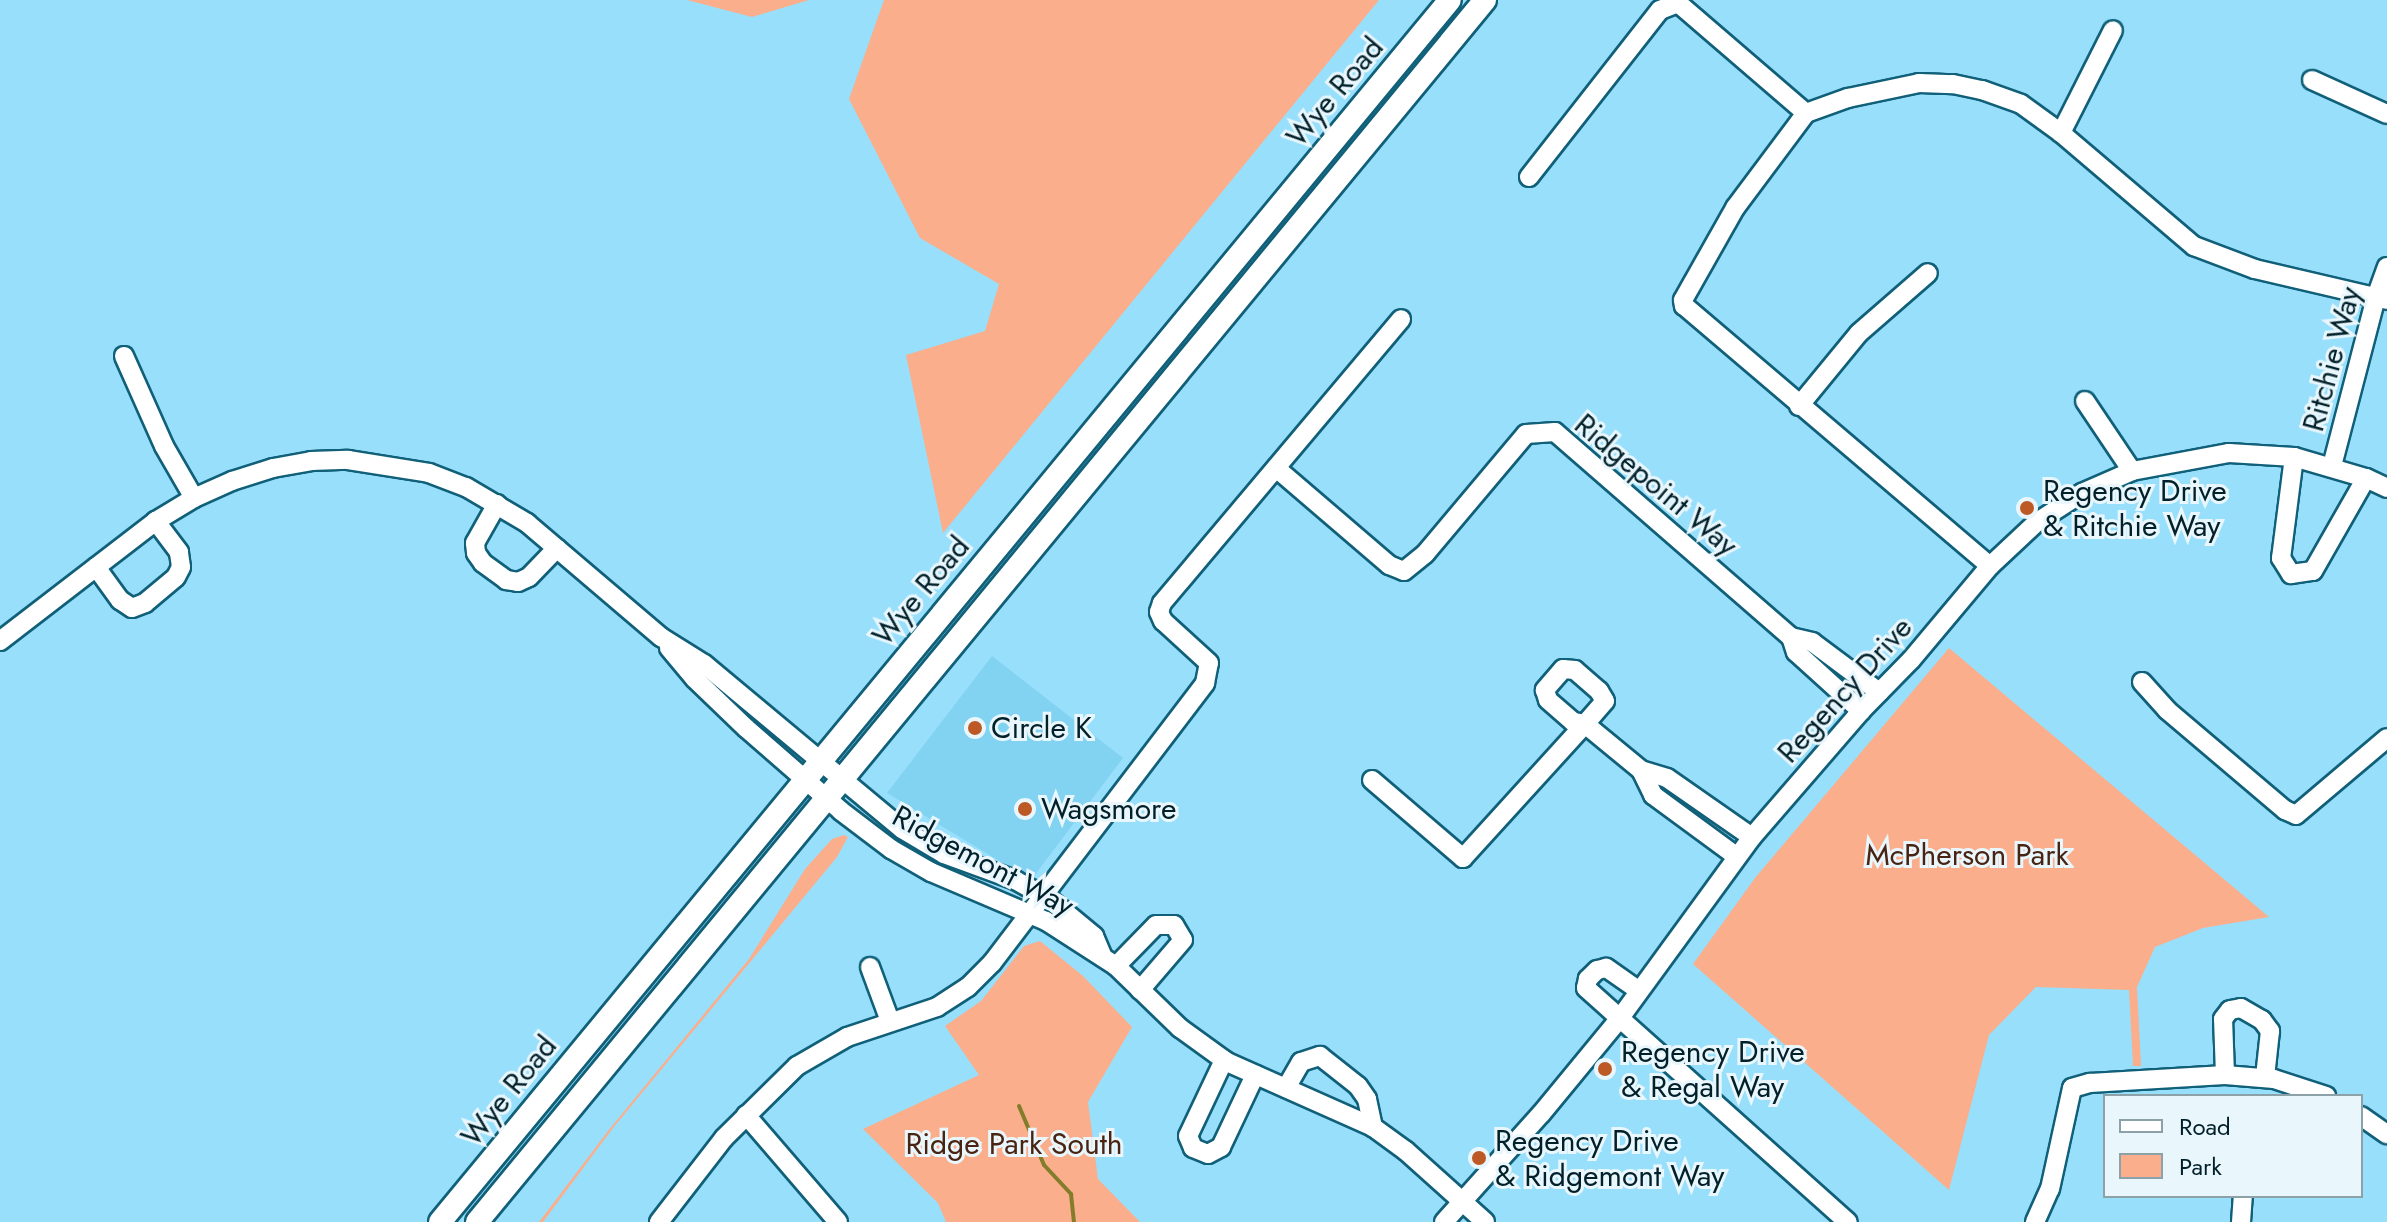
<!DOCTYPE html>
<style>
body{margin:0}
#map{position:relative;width:2387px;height:1222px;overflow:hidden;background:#98dffc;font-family:Jost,sans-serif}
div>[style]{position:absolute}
.built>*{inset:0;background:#82d2f1}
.green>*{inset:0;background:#fbae8b}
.stream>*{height:4px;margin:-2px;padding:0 2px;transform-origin:2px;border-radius:2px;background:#837d2b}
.roads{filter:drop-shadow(2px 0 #116079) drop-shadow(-2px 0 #116079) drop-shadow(0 2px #116079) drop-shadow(0 -2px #116079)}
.minor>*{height:18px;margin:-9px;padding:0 9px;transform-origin:9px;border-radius:9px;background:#fff}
.major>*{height:22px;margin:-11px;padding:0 11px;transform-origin:11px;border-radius:11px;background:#fff}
.dots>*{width:22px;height:22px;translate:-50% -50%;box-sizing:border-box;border:4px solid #e9f7fd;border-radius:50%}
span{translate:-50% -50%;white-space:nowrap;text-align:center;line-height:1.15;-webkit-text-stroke:6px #e9f7fd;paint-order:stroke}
.street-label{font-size:30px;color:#02202a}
.poi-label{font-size:30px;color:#02202a}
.left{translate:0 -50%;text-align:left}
.park-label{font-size:30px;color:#492412}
.legend{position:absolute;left:2103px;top:1094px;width:260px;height:104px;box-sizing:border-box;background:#e9f7fd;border:2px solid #8da1a9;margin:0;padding:10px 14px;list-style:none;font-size:24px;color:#02202a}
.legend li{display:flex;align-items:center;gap:16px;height:40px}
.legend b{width:40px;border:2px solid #8da1a9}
</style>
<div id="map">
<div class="built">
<div style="clip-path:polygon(992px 656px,1123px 758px,1031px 880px,887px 793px)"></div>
</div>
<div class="green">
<div style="clip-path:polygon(687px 0,809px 0,752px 17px)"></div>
<div style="clip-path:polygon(884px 0,1379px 0,943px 533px,906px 355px,985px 331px,999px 284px,920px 238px,849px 99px)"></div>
<div style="clip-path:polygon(1949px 648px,2269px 917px,2203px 928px,2155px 947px,2137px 987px,2141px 1066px,2133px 1066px,2129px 990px,2036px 987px,1989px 1035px,1949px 1190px,1693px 964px,1755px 878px)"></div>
<div style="clip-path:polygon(844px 835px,848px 837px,837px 857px,613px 1128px,543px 1222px,539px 1222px,608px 1131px,749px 959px,805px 869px,832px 839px)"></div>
<div style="clip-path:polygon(1040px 941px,1083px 976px,1132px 1027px,1088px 1102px,1098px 1179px,1140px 1222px,946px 1222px,938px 1203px,863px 1129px,979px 1075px,945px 1026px,981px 1001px,1024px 946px)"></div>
</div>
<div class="stream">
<div style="left:1019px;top:1106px;width:64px;rotate:67deg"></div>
<div style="left:1044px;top:1165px;width:40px;rotate:47deg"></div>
<div style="left:1071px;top:1194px;width:28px;rotate:84deg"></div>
</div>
<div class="roads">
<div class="minor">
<div style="left:2312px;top:80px;width:82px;rotate:24.4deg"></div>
<div style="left:2061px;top:133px;width:115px;rotate:-63.2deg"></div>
<div style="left:1529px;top:177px;width:212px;rotate:-51.9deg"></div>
<div style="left:1660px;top:10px;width:19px;rotate:-21deg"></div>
<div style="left:1678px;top:3px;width:169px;rotate:40.7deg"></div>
<div style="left:124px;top:356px;width:98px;rotate:66deg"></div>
<div style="left:164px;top:446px;width:60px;rotate:60deg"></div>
<div style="left:2085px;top:401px;width:84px;rotate:56.1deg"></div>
<div style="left:1799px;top:406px;width:94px;rotate:-50.6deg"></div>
<div style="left:1859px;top:333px;width:91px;rotate:-41deg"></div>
<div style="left:2294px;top:457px;width:102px;rotate:97.3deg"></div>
<div style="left:2281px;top:558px;width:19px;rotate:58deg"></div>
<div style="left:2291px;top:574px;width:22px;rotate:-8deg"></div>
<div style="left:2313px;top:571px;width:107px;rotate:-60.3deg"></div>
<div style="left:2332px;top:466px;width:175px;rotate:-75.4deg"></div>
<div style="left:2376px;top:297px;width:32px;rotate:-70deg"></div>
<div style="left:1276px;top:468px;width:149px;rotate:40.6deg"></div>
<div style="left:1389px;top:565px;width:16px;rotate:22deg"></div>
<div style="left:1404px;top:571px;width:27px;rotate:-39deg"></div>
<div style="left:1425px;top:554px;width:157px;rotate:-49.9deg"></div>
<div style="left:1526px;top:434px;width:29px;rotate:-4deg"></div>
<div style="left:1555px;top:432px;width:313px;rotate:41deg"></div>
<div style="left:1791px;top:637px;width:22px;rotate:13deg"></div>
<div style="left:1812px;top:642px;width:84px;rotate:36.7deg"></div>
<div style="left:497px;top:504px;width:45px;rotate:119.4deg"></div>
<div style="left:475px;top:543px;width:10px;rotate:84deg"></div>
<div style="left:476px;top:553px;width:12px;rotate:55deg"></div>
<div style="left:483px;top:563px;width:29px;rotate:36deg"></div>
<div style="left:506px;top:580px;width:12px;rotate:9deg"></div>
<div style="left:518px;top:582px;width:12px;rotate:-24deg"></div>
<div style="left:529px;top:577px;width:40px;rotate:-46deg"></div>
<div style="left:1990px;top:566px;width:402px;rotate:-139.6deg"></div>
<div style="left:1684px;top:306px;width:6px;rotate:-99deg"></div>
<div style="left:1683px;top:300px;width:106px;rotate:-60.5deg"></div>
<div style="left:1735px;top:208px;width:119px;rotate:-53.2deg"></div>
<div style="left:1806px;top:113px;width:45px;rotate:-19.7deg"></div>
<div style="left:1848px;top:98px;width:73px;rotate:-11.9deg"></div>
<div style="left:1919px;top:83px;width:34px;rotate:2deg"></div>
<div style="left:1953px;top:84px;width:30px;rotate:12deg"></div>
<div style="left:1982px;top:90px;width:41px;rotate:19.7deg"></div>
<div style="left:2021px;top:104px;width:49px;rotate:35.9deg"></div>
<div style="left:2061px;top:133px;width:175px;rotate:40.4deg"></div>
<div style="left:2194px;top:246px;width:65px;rotate:20.7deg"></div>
<div style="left:2255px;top:269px;width:136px;rotate:13.2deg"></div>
<div style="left:96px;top:567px;width:41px;rotate:54deg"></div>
<div style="left:120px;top:600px;width:14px;rotate:34deg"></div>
<div style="left:132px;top:608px;width:14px;rotate:-21deg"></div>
<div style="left:145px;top:603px;width:40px;rotate:-40deg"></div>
<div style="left:176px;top:577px;width:11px;rotate:-63deg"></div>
<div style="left:181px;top:567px;width:15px;rotate:-98deg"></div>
<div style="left:179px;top:552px;width:39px;rotate:-127deg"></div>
<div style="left:1791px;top:637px;width:16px;rotate:72deg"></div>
<div style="left:1796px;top:652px;width:88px;rotate:42.2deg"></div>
<div style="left:0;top:641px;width:197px;rotate:-37.6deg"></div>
<div style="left:156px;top:521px;width:44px;rotate:-31.2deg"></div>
<div style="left:194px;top:498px;width:42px;rotate:-24.1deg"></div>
<div style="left:232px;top:481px;width:43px;rotate:-17.6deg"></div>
<div style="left:273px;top:468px;width:39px;rotate:-10deg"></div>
<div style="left:311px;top:461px;width:37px;rotate:-2deg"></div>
<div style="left:348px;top:460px;width:82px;rotate:9.1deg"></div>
<div style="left:429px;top:473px;width:40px;rotate:21deg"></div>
<div style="left:466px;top:487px;width:71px;rotate:30.5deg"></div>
<div style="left:527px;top:523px;width:176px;rotate:40.4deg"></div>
<div style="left:661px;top:637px;width:51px;rotate:32.1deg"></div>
<div style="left:704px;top:664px;width:258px;rotate:39.8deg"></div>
<div style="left:902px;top:829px;width:49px;rotate:30.8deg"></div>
<div style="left:944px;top:854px;width:76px;rotate:20.1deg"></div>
<div style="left:1015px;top:880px;width:38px;rotate:29deg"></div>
<div style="left:1048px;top:898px;width:60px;rotate:39.6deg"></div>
<div style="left:1094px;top:936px;width:23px;rotate:67deg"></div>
<div style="left:669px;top:648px;width:40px;rotate:50deg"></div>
<div style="left:695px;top:679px;width:71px;rotate:43.9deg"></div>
<div style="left:746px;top:728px;width:126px;rotate:41.1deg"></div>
<div style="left:841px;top:811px;width:63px;rotate:37.2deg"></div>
<div style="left:891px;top:849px;width:46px;rotate:29.9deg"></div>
<div style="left:931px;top:872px;width:125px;rotate:23.1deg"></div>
<div style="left:1046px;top:921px;width:83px;rotate:32.7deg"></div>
<div style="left:1116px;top:966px;width:89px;rotate:44.1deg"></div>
<div style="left:1180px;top:1028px;width:58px;rotate:35.9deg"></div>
<div style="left:1227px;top:1062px;width:160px;rotate:24deg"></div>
<div style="left:1373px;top:1127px;width:41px;rotate:36deg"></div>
<div style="left:1406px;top:1151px;width:106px;rotate:41.9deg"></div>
<div style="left:2142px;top:682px;width:38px;rotate:48deg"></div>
<div style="left:2167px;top:710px;width:155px;rotate:40.3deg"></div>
<div style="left:2285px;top:810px;width:12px;rotate:24deg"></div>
<div style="left:2296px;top:815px;width:119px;rotate:-40.2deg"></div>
<div style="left:1641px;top:770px;width:27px;rotate:17deg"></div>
<div style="left:1667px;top:778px;width:103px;rotate:34.8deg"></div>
<div style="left:1372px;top:780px;width:120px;rotate:40.6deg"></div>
<div style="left:1463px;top:858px;width:181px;rotate:-47.7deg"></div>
<div style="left:1585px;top:724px;width:30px;rotate:-49deg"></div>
<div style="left:1605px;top:701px;width:12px;rotate:-121deg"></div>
<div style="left:1599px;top:691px;width:32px;rotate:-139deg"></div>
<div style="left:1575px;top:670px;width:12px;rotate:-175deg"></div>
<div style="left:1563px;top:669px;width:28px;rotate:131deg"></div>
<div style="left:1545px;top:690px;width:10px;rotate:73deg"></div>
<div style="left:1548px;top:700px;width:33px;rotate:41deg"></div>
<div style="left:1573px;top:722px;width:12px;rotate:9deg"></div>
<div style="left:1585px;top:724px;width:72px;rotate:39.4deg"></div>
<div style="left:1641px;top:770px;width:28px;rotate:64deg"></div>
<div style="left:1653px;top:795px;width:103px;rotate:36.3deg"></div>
<div style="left:1116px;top:966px;width:57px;rotate:-45.7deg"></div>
<div style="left:1156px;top:925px;width:18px"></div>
<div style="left:1174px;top:925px;width:17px;rotate:59deg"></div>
<div style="left:1183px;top:940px;width:66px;rotate:130.7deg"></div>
<div style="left:870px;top:967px;width:58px;rotate:69.7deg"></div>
<div style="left:1638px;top:990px;width:39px;rotate:-145deg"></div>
<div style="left:1606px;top:968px;width:9px;rotate:167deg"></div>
<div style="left:1597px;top:970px;width:13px;rotate:135deg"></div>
<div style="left:1588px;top:979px;width:9px;rotate:103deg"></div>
<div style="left:1586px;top:988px;width:351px;rotate:41.8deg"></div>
<div style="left:1224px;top:1060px;width:84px;rotate:115.3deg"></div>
<div style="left:1188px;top:1136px;width:13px;rotate:67deg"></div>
<div style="left:1193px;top:1148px;width:16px;rotate:22deg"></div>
<div style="left:1208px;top:1154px;width:15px;rotate:-28deg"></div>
<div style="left:1221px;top:1147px;width:80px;rotate:-64.7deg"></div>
<div style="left:2225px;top:1075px;width:56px;rotate:-92deg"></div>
<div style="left:2223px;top:1019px;width:11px;rotate:-52deg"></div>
<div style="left:2230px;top:1010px;width:11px;rotate:-10deg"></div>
<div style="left:2241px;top:1008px;width:24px;rotate:30deg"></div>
<div style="left:2262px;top:1020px;width:14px;rotate:54deg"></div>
<div style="left:2270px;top:1031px;width:46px;rotate:96.2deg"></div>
<div style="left:1286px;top:1088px;width:30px;rotate:-60deg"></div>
<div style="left:1301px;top:1062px;width:20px;rotate:-18deg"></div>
<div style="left:1320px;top:1056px;width:48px;rotate:38.3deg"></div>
<div style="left:1358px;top:1086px;width:16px;rotate:55deg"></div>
<div style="left:1367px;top:1099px;width:29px;rotate:78deg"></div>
<div style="left:746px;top:1115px;width:141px;rotate:49.3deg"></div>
<div style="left:2361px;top:1116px;width:32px;rotate:35deg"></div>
<div style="left:659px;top:1222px;width:106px;rotate:-52.3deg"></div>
<div style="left:724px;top:1138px;width:103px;rotate:-44.6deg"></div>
<div style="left:797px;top:1066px;width:58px;rotate:-30.1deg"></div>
<div style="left:847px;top:1037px;width:95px;rotate:-18.4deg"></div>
<div style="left:937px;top:1007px;width:37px;rotate:-33deg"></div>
<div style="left:968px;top:987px;width:34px;rotate:-45deg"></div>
<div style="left:992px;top:963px;width:352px;rotate:-52.7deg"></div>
<div style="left:1205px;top:683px;width:20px;rotate:-79deg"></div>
<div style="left:1209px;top:663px;width:62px;rotate:-137.6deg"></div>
<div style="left:1163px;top:621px;width:10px;rotate:-114deg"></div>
<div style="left:1159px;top:612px;width:9px;rotate:-72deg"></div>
<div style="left:1162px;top:603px;width:371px;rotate:-49.9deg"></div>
<div style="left:1444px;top:1222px;width:145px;rotate:-48.1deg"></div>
<div style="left:1541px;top:1114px;width:124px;rotate:-50.5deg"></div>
<div style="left:1620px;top:1018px;width:224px;rotate:-53.9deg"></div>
<div style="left:1752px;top:837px;width:167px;rotate:-49.1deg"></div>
<div style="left:1861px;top:711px;width:71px;rotate:-45.6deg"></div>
<div style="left:1911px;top:660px;width:123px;rotate:-50deg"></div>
<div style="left:1990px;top:566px;width:64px;rotate:-43.1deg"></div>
<div style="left:2037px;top:522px;width:54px;rotate:-32.8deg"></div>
<div style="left:2082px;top:493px;width:55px;rotate:-23.7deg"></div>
<div style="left:2132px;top:471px;width:99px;rotate:-10.5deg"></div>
<div style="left:2229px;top:453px;width:65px;rotate:3.5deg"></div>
<div style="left:2294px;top:457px;width:75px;rotate:16.3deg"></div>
<div style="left:2366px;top:478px;width:23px;rotate:25deg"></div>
<div style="left:2035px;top:1222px;width:36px;rotate:-66deg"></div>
<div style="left:2050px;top:1189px;width:103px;rotate:-77.7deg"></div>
<div style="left:2072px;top:1088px;width:19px;rotate:-16deg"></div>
<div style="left:2090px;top:1083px;width:135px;rotate:-3.4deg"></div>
<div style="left:2225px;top:1075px;width:49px;rotate:4.7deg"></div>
<div style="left:2274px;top:1079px;width:55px;rotate:18.1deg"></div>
<div style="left:2241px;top:1222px;width:26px;rotate:-86deg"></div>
</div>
<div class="major">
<div style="left:440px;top:1222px;width:1585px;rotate:-50.43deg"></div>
<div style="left:477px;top:1222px;width:1584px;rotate:-50.48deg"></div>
</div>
</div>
<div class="dots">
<div style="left:2027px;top:508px;background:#bd5925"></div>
<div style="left:975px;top:728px;background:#bd5925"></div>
<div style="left:1025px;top:809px;background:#bd5925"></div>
<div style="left:1605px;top:1069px;background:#bd5925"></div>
<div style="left:1479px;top:1158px;background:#bd5925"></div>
</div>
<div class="street-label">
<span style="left:1335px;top:92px;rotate:-50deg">Wye Road</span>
<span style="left:2332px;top:359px;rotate:-75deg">Ritchie Way</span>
<span style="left:1656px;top:485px;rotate:40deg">Ridgepoint Way</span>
<span style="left:921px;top:591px;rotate:-50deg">Wye Road</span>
<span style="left:1845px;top:690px;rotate:-48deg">Regency Drive</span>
<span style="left:983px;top:861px;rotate:28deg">Ridgemont Way</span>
<span style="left:509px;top:1091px;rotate:-51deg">Wye Road</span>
</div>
<div class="poi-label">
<span class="left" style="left:2043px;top:508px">Regency Drive<br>&amp; Ritchie Way</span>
<span class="left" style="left:991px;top:728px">Circle K</span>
<span class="left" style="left:1041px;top:809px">Wagsmore</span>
<span class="left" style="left:1621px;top:1069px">Regency Drive<br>&amp; Regal Way</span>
<span class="left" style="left:1495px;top:1158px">Regency Drive<br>&amp; Ridgemont Way</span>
</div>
<div class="park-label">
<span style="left:1967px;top:855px">McPherson Park</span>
<span style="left:1014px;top:1144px">Ridge Park South</span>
</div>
<ul class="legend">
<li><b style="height:10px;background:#fff"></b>Road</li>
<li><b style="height:22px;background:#fbae8b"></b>Park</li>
</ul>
</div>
